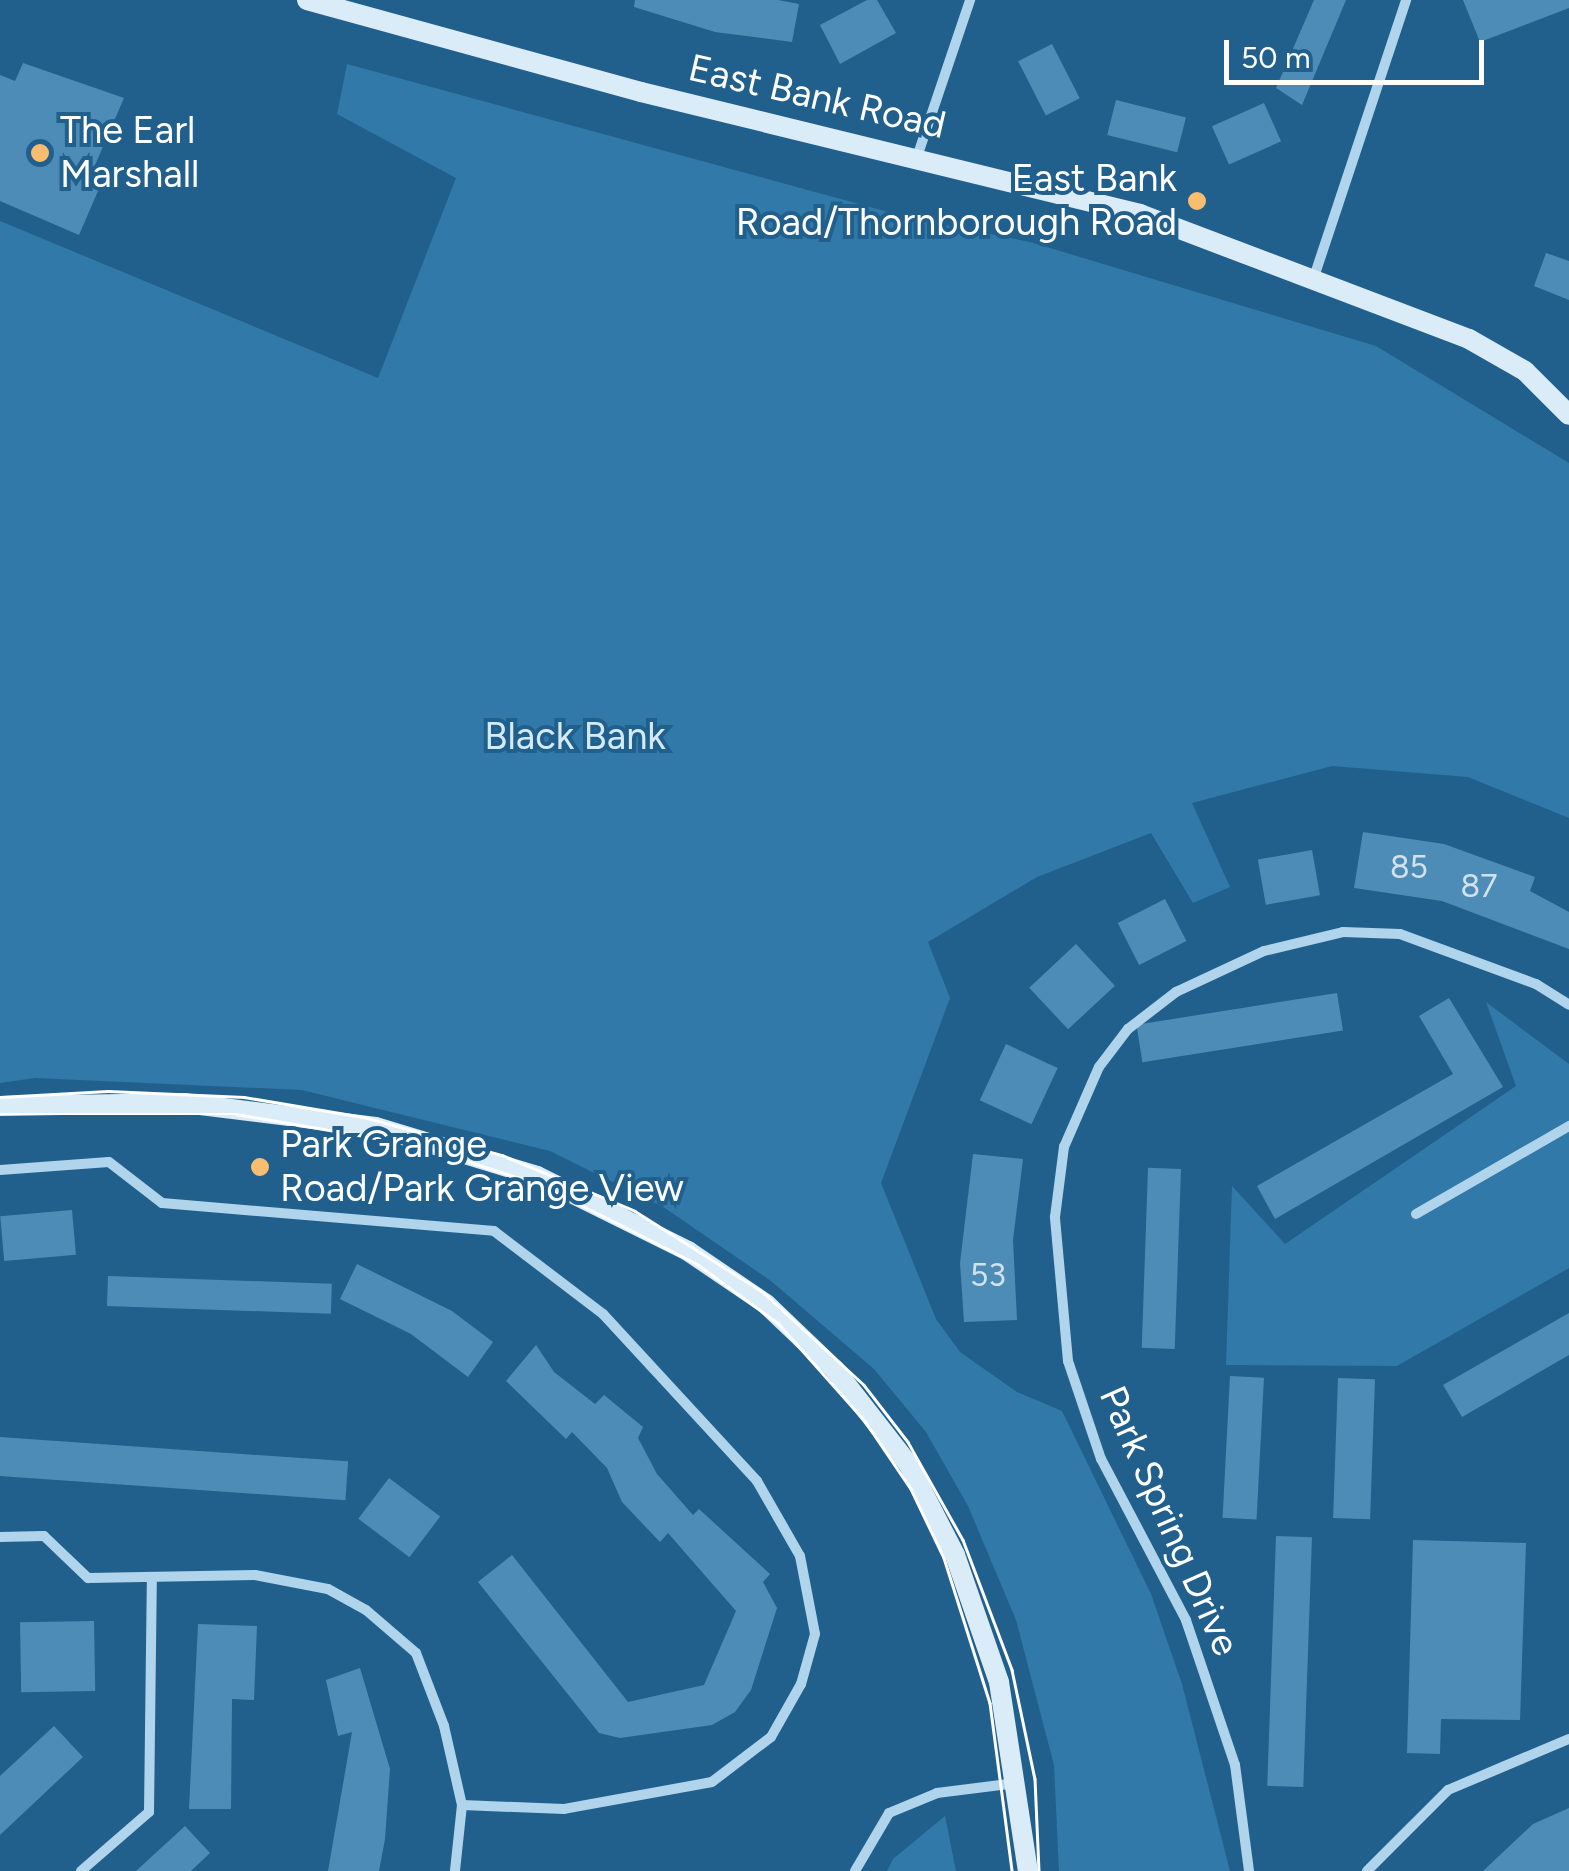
<!DOCTYPE html>
<html>
<head>
<meta charset="utf-8">
<style>
  body { margin:0 }
  #map { position:relative; width:1569px; height:1871px; overflow:hidden; background:#21608d; font-family:Figtree,sans-serif }
  div>[style] { position:absolute }
  .green>* { inset:0; background:#3179a8 }
  .building>* { inset:0; background:#4d8cb6; transform-origin:0 0 }
  .street>* { height:10px; margin:-5px; padding:0 5px; transform-origin:5px; border-radius:5px; background:#afd4ec }
  .secondary>* { height:20px; margin:-10px; padding:0 10px; transform-origin:10px; border-radius:10px; background:#dbecf9 }
  .tram>* { height:2.5px; margin:-1.25px; padding:0 1.25px; transform-origin:1.25px; border-radius:1.25px; background:#fff }
  .dots>* { width:28px; height:28px; translate:-50% -50%; box-sizing:border-box; border:5px solid #21608d; border-radius:50% }
  span { translate:-50% -50%; white-space:nowrap; text-align:center; line-height:1.15; -webkit-text-stroke:8px #21608d; paint-order:stroke }
  .number-label { font-size:32px; color:#d2e2ed }
  .number-label span { -webkit-text-stroke-width:0 }
  .street-label { font-size:38px; color:#fff }
  .poi-label { font-size:38px; color:#fff }
  .left { translate:0 -50%; text-align:left }
  .right { translate:-100% -50%; text-align:right }
  .park-label { font-size:38px; color:#d4eaf9 }
  .scale { position:absolute; left:1224px; top:40px; width:260px; height:45px; box-sizing:border-box; border:5px solid #fff; border-top:0; padding-left:12px; font-size:30px; line-height:35px; white-space:nowrap; color:#fff; -webkit-text-stroke:8px #21608d; paint-order:stroke }
</style>
</head>
<body>
<div id="map">
  <div class="green">
    <div style="clip-path:polygon(347px 64px,910px 218px,1030px 242px,1376px 346px,1569px 463px,1569px 818px,1468px 777px,1332px 766px,1192px 803px,1230px 887px,1193px 903px,1151px 833px,1037px 877px,928px 942px,950px 998px,881px 1183px,936px 1319px,960px 1352px,1017px 1392px,1062px 1411px,1151px 1594px,1182px 1684px,1230px 1871px,1059px 1871px,1054px 1765px,1016px 1620px,968px 1506px,926px 1432px,874px 1369px,771px 1281px,665px 1208px,550px 1151px,302px 1090px,35px 1078px,0 1083px,0 221px,378px 378px,456px 178px,337px 114px)"></div>
    <div style="clip-path:polygon(1486px 1002px,1569px 1064px,1569px 1268px,1397px 1366px,1226px 1365px,1232px 1186px,1285px 1244px,1516px 1086px)"></div>
    <div style="clip-path:polygon(945px 1816px,956px 1871px,887px 1871px,893px 1859px)"></div>
  </div>
  <div class="building">
    <div style="clip-path:polygon(635px 0,778px 0,799px 4px,792px 42px,715px 32px,634px 7px)"></div>
    <div style="clip-path:polygon(867px 0,877px 0,896px 33px,840px 64px,820px 25px)"></div>
    <div style="clip-path:polygon(1314px 0,1346px 0,1302px 105px,1276px 88px)"></div>
    <div style="clip-path:polygon(1463px 0,1569px 0,1569px 8px,1480px 42px)"></div>
    <div style="left:1052px;top:44px;width:61px;height:38px;rotate:63deg"></div>
    <div style="clip-path:polygon(23px 63px,124px 98px,89px 179px,101px 184px,79px 235px,0 201px,0 75px,15px 81px)"></div>
    <div style="left:1116px;top:100px;width:72px;height:36px;rotate:14deg"></div>
    <div style="left:1264px;top:103px;width:42px;height:57px;rotate:66deg"></div>
    <div style="clip-path:polygon(1546px 253px,1569px 261px,1569px 300px,1534px 286px)"></div>
    <div style="clip-path:polygon(1363px 832px,1444px 844px,1535px 877px,1530px 891px,1569px 912px,1569px 949px,1442px 901px,1354px 888px)"></div>
    <div style="left:1312px;top:850px;width:46px;height:55px;rotate:80deg"></div>
    <div style="left:1165px;top:899px;width:47px;height:53px;rotate:63deg"></div>
    <div style="left:1076px;top:944px;width:57px;height:64px;rotate:47deg"></div>
    <div style="left:1337px;top:993px;width:38px;height:203px;rotate:81deg"></div>
    <div style="clip-path:polygon(1449px 998px,1503px 1087px,1275px 1219px,1257px 1186px,1453px 1074px,1419px 1016px)"></div>
    <div style="left:1006px;top:1044px;width:57px;height:62px;rotate:25deg"></div>
    <div style="clip-path:polygon(973px 1154px,1023px 1159px,1013px 1240px,1017px 1320px,964px 1322px,960px 1263px)"></div>
    <div style="left:1181px;top:1169px;width:180px;height:33px;rotate:92deg"></div>
    <div style="left:72px;top:1210px;width:45px;height:72px;rotate:85deg"></div>
    <div style="clip-path:polygon(357px 1264px,452px 1311px,493px 1342px,468px 1377px,411px 1334px,340px 1299px)"></div>
    <div style="left:108px;top:1276px;width:224px;height:30px;rotate:2deg"></div>
    <div style="clip-path:polygon(1569px 1313px,1569px 1355px,1462px 1417px,1443px 1385px)"></div>
    <div style="clip-path:polygon(536px 1345px,554px 1372px,595px 1404px,604px 1395px,643px 1427px,638px 1438px,657px 1474px,693px 1515px,699px 1509px,770px 1574px,763px 1582px,777px 1608px,751px 1690px,735px 1712px,712px 1725px,620px 1738px,599px 1733px,478px 1582px,512px 1555px,628px 1702px,704px 1685px,736px 1611px,668px 1533px,660px 1542px,622px 1502px,607px 1468px,572px 1432px,566px 1439px,506px 1381px)"></div>
    <div style="left:1230px;top:1376px;width:34px;height:142px;rotate:3deg"></div>
    <div style="left:1338px;top:1378px;width:37px;height:140px;rotate:2deg"></div>
    <div style="left:0;top:1437px;width:349px;height:39px;rotate:4deg"></div>
    <div style="left:389px;top:1478px;width:64px;height:51px;rotate:37deg"></div>
    <div style="left:1276px;top:1536px;width:36px;height:250px;rotate:2deg"></div>
    <div style="clip-path:polygon(1413px 1540px,1526px 1543px,1520px 1720px,1441px 1719px,1440px 1754px,1407px 1753px)"></div>
    <div style="left:94px;top:1621px;width:70px;height:74px;rotate:89deg"></div>
    <div style="clip-path:polygon(198px 1624px,257px 1626px,254px 1700px,232px 1699px,231px 1809px,189px 1809px)"></div>
    <div style="clip-path:polygon(360px 1668px,390px 1769px,385px 1839px,379px 1871px,328px 1871px,352px 1732px,338px 1736px,326px 1680px)"></div>
    <div style="clip-path:polygon(54px 1726px,83px 1757px,0 1835px,0 1776px)"></div>
    <div style="clip-path:polygon(1569px 1808px,1569px 1871px,1483px 1871px,1533px 1824px)"></div>
    <div style="clip-path:polygon(185px 1826px,210px 1853px,191px 1871px,136px 1871px)"></div>
  </div>
  <div class="street">
    <div style="left:917px;top:157px;width:166px;rotate:-71.3deg"></div>
    <div style="left:1314px;top:277px;width:292px;rotate:-71.6deg"></div>
    <div style="left:0;top:1170px;width:109px;rotate:-4.2deg"></div>
    <div style="left:109px;top:1162px;width:67px;rotate:37.7deg"></div>
    <div style="left:162px;top:1203px;width:333px;rotate:4.8deg"></div>
    <div style="left:494px;top:1231px;width:137px;rotate:37.3deg"></div>
    <div style="left:603px;top:1314px;width:227px;rotate:47.3deg"></div>
    <div style="left:757px;top:1481px;width:86px;rotate:60.2deg"></div>
    <div style="left:800px;top:1556px;width:79px;rotate:79.1deg"></div>
    <div style="left:815px;top:1634px;width:52px;rotate:105.6deg"></div>
    <div style="left:801px;top:1684px;width:61px;rotate:119.5deg"></div>
    <div style="left:771px;top:1737px;width:74px;rotate:142.7deg"></div>
    <div style="left:712px;top:1782px;width:150px;rotate:169.7deg"></div>
    <div style="left:564px;top:1809px;width:102px;rotate:-177.8deg"></div>
    <div style="left:1416px;top:1214px;width:177px;rotate:-29.9deg"></div>
    <div style="left:0;top:1537px;width:44px;rotate:-1.3deg"></div>
    <div style="left:44px;top:1536px;width:61px;rotate:43.7deg"></div>
    <div style="left:88px;top:1578px;width:167px;rotate:-1deg"></div>
    <div style="left:255px;top:1575px;width:74px;rotate:10.9deg"></div>
    <div style="left:328px;top:1589px;width:43px;rotate:28.9deg"></div>
    <div style="left:366px;top:1610px;width:66px;rotate:40.7deg"></div>
    <div style="left:416px;top:1653px;width:78px;rotate:69deg"></div>
    <div style="left:444px;top:1726px;width:81px;rotate:77.2deg"></div>
    <div style="left:462px;top:1805px;width:66px;rotate:96.1deg"></div>
    <div style="left:81px;top:1871px;width:90px;rotate:-40.9deg"></div>
    <div style="left:149px;top:1812px;width:235px;rotate:-89.3deg"></div>
    <div style="left:855px;top:1871px;width:67px;rotate:-59.6deg"></div>
    <div style="left:889px;top:1813px;width:52px;rotate:-22.6deg"></div>
    <div style="left:937px;top:1793px;width:80px;rotate:-7.2deg"></div>
    <div style="left:1249px;top:1871px;width:107px;rotate:-97.5deg"></div>
    <div style="left:1235px;top:1765px;width:153px;rotate:-108.7deg"></div>
    <div style="left:1186px;top:1620px;width:182px;rotate:-117.8deg"></div>
    <div style="left:1101px;top:1459px;width:103px;rotate:-108.6deg"></div>
    <div style="left:1068px;top:1361px;width:145px;rotate:-95.2deg"></div>
    <div style="left:1055px;top:1217px;width:71px;rotate:-82.7deg"></div>
    <div style="left:1064px;top:1147px;width:87px;rotate:-66.4deg"></div>
    <div style="left:1099px;top:1067px;width:48px;rotate:-52.7deg"></div>
    <div style="left:1128px;top:1029px;width:61px;rotate:-37.6deg"></div>
    <div style="left:1176px;top:992px;width:97px;rotate:-25deg"></div>
    <div style="left:1264px;top:951px;width:81px;rotate:-13.5deg"></div>
    <div style="left:1343px;top:932px;width:57px;rotate:2deg"></div>
    <div style="left:1400px;top:934px;width:145px;rotate:20.2deg"></div>
    <div style="left:1536px;top:984px;width:39px;rotate:32deg"></div>
    <div style="left:1367px;top:1871px;width:115px;rotate:-45deg"></div>
    <div style="left:1448px;top:1790px;width:131px;rotate:-22.9deg"></div>
  </div>
  <div class="secondary">
    <div style="left:307px;top:0;width:346px;rotate:15.4deg"></div>
    <div style="left:641px;top:92px;width:514px;rotate:13.74deg"></div>
    <div style="left:1140px;top:214px;width:352px;rotate:20.8deg"></div>
    <div style="left:1469px;top:339px;width:64px;rotate:29.7deg"></div>
    <div style="left:1525px;top:371px;width:62px;rotate:45deg"></div>
    <div style="left:0;top:1106px;width:184px;rotate:-0.9deg"></div>
    <div style="left:184px;top:1103px;width:193px;rotate:7.1deg"></div>
    <div style="left:376px;top:1127px;width:168px;rotate:16.9deg"></div>
    <div style="left:537px;top:1176px;width:169px;rotate:26.4deg"></div>
    <div style="left:688px;top:1251px;width:94px;rotate:34.2deg"></div>
    <div style="left:766px;top:1304px;width:95px;rotate:43.7deg"></div>
    <div style="left:835px;top:1370px;width:120px;rotate:52.1deg"></div>
    <div style="left:909px;top:1465px;width:101px;rotate:62.9deg"></div>
    <div style="left:955px;top:1555px;width:134px;rotate:70.9deg"></div>
    <div style="left:999px;top:1682px;width:191px;rotate:81.3deg"></div>
  </div>
  <div class="tram">
    <div style="left:0;top:1097px;width:108px;rotate:-3.2deg"></div>
    <div style="left:108px;top:1091px;width:136px;rotate:2.5deg"></div>
    <div style="left:244px;top:1097px;width:122px;rotate:9.5deg"></div>
    <div style="left:364px;top:1117px;width:143px;rotate:15.4deg"></div>
    <div style="left:502px;top:1155px;width:144px;rotate:22.8deg"></div>
    <div style="left:635px;top:1211px;width:151px;rotate:32.3deg"></div>
    <div style="left:763px;top:1292px;width:137px;rotate:42.6deg"></div>
    <div style="left:864px;top:1385px;width:72px;rotate:52.3deg"></div>
    <div style="left:908px;top:1442px;width:112px;rotate:60.7deg"></div>
    <div style="left:963px;top:1540px;width:139px;rotate:69.3deg"></div>
    <div style="left:1012px;top:1670px;width:111px;rotate:78.1deg"></div>
    <div style="left:1035px;top:1779px;width:92px;rotate:87.5deg"></div>
    <div style="left:0;top:1114px;width:236px"></div>
    <div style="left:236px;top:1114px;width:188px;rotate:9.8deg"></div>
    <div style="left:421px;top:1146px;width:126px;rotate:18deg"></div>
    <div style="left:541px;top:1185px;width:80px;rotate:26.6deg"></div>
    <div style="left:613px;top:1221px;width:94px;rotate:27.1deg"></div>
    <div style="left:697px;top:1264px;width:100px;rotate:36.1deg"></div>
    <div style="left:778px;top:1323px;width:131px;rotate:48.4deg"></div>
    <div style="left:865px;top:1421px;width:82px;rotate:55.9deg"></div>
    <div style="left:911px;top:1489px;width:76px;rotate:64.4deg"></div>
    <div style="left:944px;top:1558px;width:152px;rotate:72.4deg"></div>
    <div style="left:990px;top:1703px;width:169px;rotate:82.5deg"></div>
  </div>
  <div class="dots">
    <div style="left:40px;top:153px;background:#f9bd70"></div>
    <div style="left:1197px;top:201px;background:#f9bd70"></div>
    <div style="left:260px;top:1167px;background:#f9bd70"></div>
  </div>
  <div class="number-label">
    <span style="left:1409px;top:867px">85</span>
    <span style="left:1479px;top:886px">87</span>
    <span style="left:988px;top:1275px">53</span>
  </div>
  <div class="street-label">
    <span style="left:817px;top:97px;rotate:13deg">East Bank Road</span>
    <span style="left:1169px;top:1521px;rotate:66deg">Park Spring Drive</span>
  </div>
  <div class="poi-label">
    <span class="left" style="left:60px;top:153px">The Earl<br>Marshall</span>
    <span class="right" style="left:1177px;top:201px">East Bank<br>Road/Thornborough Road</span>
    <span class="left" style="left:280px;top:1167px">Park Grange<br>Road/Park Grange View</span>
  </div>
  <div class="park-label">
    <span style="left:575px;top:737px">Black Bank</span>
  </div>
  <div class="scale">50 m</div>
</div>
</body>
</html>
